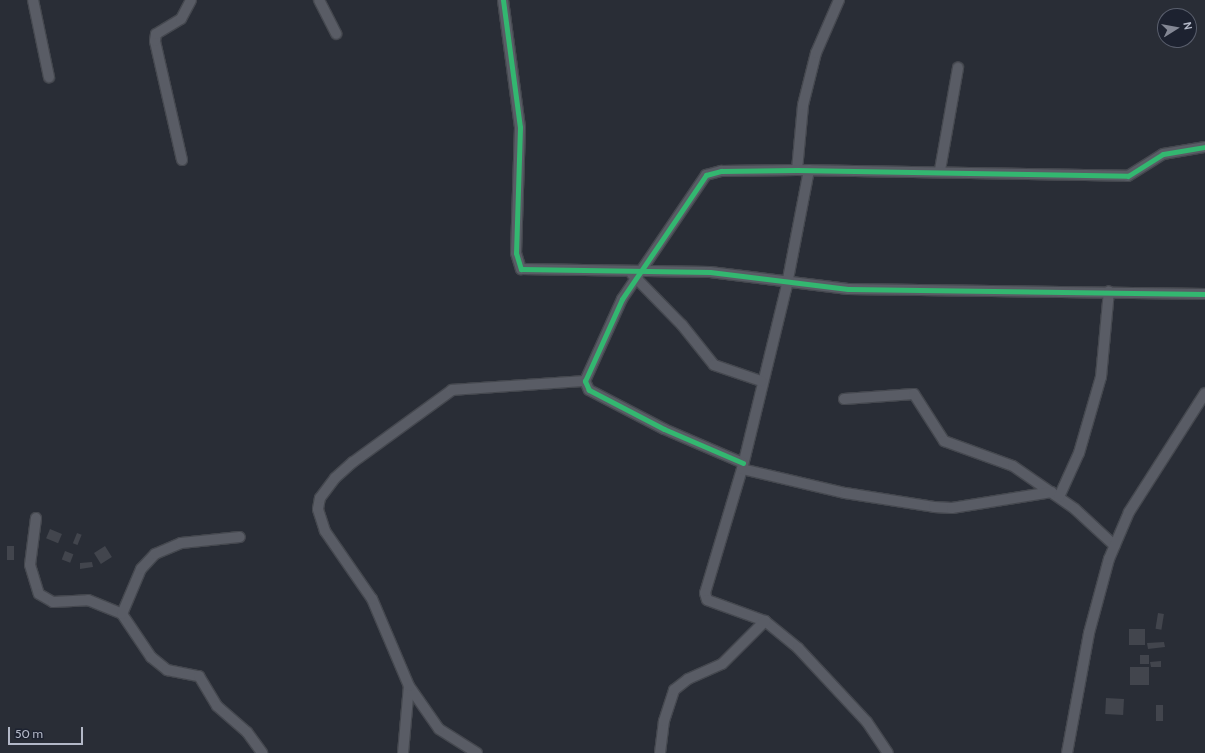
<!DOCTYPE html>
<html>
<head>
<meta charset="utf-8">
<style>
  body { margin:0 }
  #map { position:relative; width:1205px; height:753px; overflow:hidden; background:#292d36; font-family:Cabin,sans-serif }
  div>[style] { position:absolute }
  .building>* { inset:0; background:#42454d; transform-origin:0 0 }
  .roads { filter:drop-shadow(1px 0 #45484f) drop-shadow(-1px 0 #45484f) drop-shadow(0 1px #45484f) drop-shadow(0 -1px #45484f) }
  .minor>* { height:10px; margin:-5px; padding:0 5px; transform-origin:5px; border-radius:5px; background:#595c65 }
  .cycleway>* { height:5px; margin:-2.5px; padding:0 2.5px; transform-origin:2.5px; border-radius:2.5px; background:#33b770 }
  span { translate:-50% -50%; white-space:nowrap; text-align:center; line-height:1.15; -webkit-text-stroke:4px #1d2230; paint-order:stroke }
  .north { position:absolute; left:1157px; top:8px; width:40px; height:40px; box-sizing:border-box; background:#1d2230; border:1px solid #595e6c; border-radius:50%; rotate:79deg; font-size:11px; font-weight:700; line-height:16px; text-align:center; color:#b3b8c7 }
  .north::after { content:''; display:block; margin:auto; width:14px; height:18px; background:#838794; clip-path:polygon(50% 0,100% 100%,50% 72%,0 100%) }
  .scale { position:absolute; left:8px; top:727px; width:75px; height:18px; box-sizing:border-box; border:2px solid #b3b8c7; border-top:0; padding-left:5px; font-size:12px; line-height:14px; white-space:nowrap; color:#b3b8c7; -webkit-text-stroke:3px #1d2230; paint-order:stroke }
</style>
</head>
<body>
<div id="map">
  <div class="building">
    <div style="left:50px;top:529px;width:13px;height:10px;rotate:23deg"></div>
    <div style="left:77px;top:533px;width:5px;height:11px;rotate:22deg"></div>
    <div style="left:7px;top:546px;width:7px;height:14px"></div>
    <div style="left:105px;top:546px;width:13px;height:13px;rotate:58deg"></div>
    <div style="left:65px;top:551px;width:9px;height:9px;rotate:21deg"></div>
    <div style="clip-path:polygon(92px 562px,93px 567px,80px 569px,80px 563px)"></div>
    <div style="left:1158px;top:613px;width:6px;height:16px;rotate:9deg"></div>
    <div style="left:1129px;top:629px;width:16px;height:16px"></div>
    <div style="clip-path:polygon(1164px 642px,1165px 647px,1148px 649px,1147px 643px)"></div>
    <div style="left:1140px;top:655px;width:9px;height:9px"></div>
    <div style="clip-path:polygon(1161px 661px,1161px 667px,1151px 667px,1150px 662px)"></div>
    <div style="left:1130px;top:667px;width:19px;height:18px"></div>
    <div style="left:1106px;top:698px;width:18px;height:16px;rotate:3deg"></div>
    <div style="left:1156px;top:705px;width:7px;height:16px"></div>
  </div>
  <div class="roads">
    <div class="minor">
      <div style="left:33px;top:0;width:79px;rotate:78.3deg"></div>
      <div style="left:319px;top:0;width:38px;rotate:63deg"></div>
      <div style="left:503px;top:0;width:128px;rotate:82.4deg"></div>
      <div style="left:520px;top:127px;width:126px;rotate:91.8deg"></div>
      <div style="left:516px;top:253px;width:17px;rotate:73deg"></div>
      <div style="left:521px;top:269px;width:189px;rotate:0.9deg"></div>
      <div style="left:710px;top:272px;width:139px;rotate:7deg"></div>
      <div style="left:848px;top:289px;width:357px;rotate:0.8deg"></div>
      <div style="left:182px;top:160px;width:122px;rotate:-102.8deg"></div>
      <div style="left:155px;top:41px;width:7px;rotate:-82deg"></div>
      <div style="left:156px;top:34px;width:29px;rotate:-31deg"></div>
      <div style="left:181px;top:19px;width:21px;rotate:-62deg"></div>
      <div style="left:797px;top:170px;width:65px;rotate:-84.7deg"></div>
      <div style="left:803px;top:105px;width:54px;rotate:-76deg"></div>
      <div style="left:816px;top:53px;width:58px;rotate:-66.5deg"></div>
      <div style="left:809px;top:170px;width:121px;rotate:100.9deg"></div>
      <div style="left:786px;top:289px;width:185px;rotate:103.7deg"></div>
      <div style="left:742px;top:469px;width:129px;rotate:106.6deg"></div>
      <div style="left:705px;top:593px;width:7px;rotate:74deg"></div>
      <div style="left:707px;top:600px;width:62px;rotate:19.9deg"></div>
      <div style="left:765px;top:621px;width:43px;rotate:39.3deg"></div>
      <div style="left:798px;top:648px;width:101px;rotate:47deg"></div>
      <div style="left:867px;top:722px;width:37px;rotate:56deg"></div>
      <div style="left:940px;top:170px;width:104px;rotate:-80deg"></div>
      <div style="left:632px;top:274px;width:71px;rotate:45.6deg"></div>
      <div style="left:682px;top:325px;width:51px;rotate:51.3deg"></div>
      <div style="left:714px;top:365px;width:50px;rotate:18.8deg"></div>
      <div style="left:844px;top:399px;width:70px;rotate:-4.1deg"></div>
      <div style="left:914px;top:394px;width:56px;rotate:57.4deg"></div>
      <div style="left:944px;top:441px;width:73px;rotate:19.9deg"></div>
      <div style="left:1013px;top:466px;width:75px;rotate:34.7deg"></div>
      <div style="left:1075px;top:509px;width:54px;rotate:42.8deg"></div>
      <div style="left:743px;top:463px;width:86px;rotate:-156.7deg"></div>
      <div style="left:664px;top:429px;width:85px;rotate:-152.5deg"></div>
      <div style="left:589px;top:390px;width:10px;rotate:-114deg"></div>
      <div style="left:585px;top:381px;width:90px;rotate:-65.7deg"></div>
      <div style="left:622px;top:299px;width:150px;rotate:-55.9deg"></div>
      <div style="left:706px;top:175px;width:16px;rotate:-15deg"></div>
      <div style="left:721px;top:171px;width:76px;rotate:-0.8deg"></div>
      <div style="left:797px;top:170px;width:331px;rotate:1deg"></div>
      <div style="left:1128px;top:176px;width:41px;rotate:-32.2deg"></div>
      <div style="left:1163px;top:154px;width:43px;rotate:-9.5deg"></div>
      <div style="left:742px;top:469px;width:106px;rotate:13.1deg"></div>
      <div style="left:845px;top:493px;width:90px;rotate:8.9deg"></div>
      <div style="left:934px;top:507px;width:18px;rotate:3deg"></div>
      <div style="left:952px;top:508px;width:101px;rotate:-9.1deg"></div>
      <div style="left:1059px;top:497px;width:48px;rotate:-65.6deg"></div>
      <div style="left:1079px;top:453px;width:79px;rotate:-73.9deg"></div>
      <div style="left:1101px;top:377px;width:86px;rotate:-84.7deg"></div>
      <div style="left:36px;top:518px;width:47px;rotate:97.3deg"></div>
      <div style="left:30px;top:565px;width:30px;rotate:73deg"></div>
      <div style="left:39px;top:594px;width:16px;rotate:30deg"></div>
      <div style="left:53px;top:602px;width:35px;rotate:-3deg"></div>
      <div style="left:88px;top:600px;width:37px;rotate:22deg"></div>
      <div style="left:122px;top:614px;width:52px;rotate:56deg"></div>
      <div style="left:151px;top:657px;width:21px;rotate:39deg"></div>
      <div style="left:167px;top:670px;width:33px;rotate:11deg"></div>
      <div style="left:199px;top:676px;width:35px;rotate:59deg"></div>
      <div style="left:217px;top:706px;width:40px;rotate:41deg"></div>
      <div style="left:247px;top:732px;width:26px;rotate:54deg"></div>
      <div style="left:122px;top:614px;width:49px;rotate:-67.1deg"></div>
      <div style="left:141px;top:569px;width:21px;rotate:-47deg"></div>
      <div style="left:155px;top:554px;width:28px;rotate:-23deg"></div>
      <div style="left:181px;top:543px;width:59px;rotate:-5.8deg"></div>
      <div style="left:403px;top:753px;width:67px;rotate:-84.9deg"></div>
      <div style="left:477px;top:753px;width:45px;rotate:-147.7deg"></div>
      <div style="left:439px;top:729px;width:52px;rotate:-124.9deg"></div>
      <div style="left:409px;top:686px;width:95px;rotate:-113deg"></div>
      <div style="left:372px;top:599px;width:83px;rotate:-124.7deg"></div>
      <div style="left:325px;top:531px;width:23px;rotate:-108deg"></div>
      <div style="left:318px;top:509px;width:11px;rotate:-80deg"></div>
      <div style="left:320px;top:498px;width:25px;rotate:-53deg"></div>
      <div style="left:335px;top:478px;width:24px;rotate:-42deg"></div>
      <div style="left:353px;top:462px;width:122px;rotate:-36deg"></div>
      <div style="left:452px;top:390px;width:133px;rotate:-3.9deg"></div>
      <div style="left:660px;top:753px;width:32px;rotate:-83deg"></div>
      <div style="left:664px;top:721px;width:33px;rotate:-72deg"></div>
      <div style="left:674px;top:690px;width:18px;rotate:-38deg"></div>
      <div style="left:688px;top:679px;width:37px;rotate:-24deg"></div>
      <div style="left:722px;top:664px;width:61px;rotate:-45deg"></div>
      <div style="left:1067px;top:753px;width:122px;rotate:-79.6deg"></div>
      <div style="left:1089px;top:633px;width:77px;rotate:-74.9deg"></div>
      <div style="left:1109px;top:559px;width:51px;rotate:-66.9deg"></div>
      <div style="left:1129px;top:512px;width:141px;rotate:-57.4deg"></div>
    </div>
  </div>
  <div class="cycleway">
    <div style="left:503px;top:0;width:128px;rotate:82.4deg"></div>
    <div style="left:520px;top:127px;width:126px;rotate:91.8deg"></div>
    <div style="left:516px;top:253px;width:17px;rotate:73deg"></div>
    <div style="left:521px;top:269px;width:189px;rotate:0.9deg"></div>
    <div style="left:710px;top:272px;width:139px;rotate:7deg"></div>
    <div style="left:848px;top:289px;width:357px;rotate:0.8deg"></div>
    <div style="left:743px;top:463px;width:86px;rotate:-156.7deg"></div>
    <div style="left:664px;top:429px;width:85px;rotate:-152.5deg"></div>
    <div style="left:589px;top:390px;width:10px;rotate:-114deg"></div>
    <div style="left:585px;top:381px;width:90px;rotate:-65.7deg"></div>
    <div style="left:622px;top:299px;width:150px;rotate:-55.9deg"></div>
    <div style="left:706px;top:175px;width:16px;rotate:-15deg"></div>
    <div style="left:721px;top:171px;width:76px;rotate:-0.8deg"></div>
    <div style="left:797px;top:170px;width:331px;rotate:1deg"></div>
    <div style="left:1128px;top:176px;width:41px;rotate:-32.2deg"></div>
    <div style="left:1163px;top:154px;width:43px;rotate:-9.5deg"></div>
  </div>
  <div class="north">N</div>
  <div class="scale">50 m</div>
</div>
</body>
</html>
